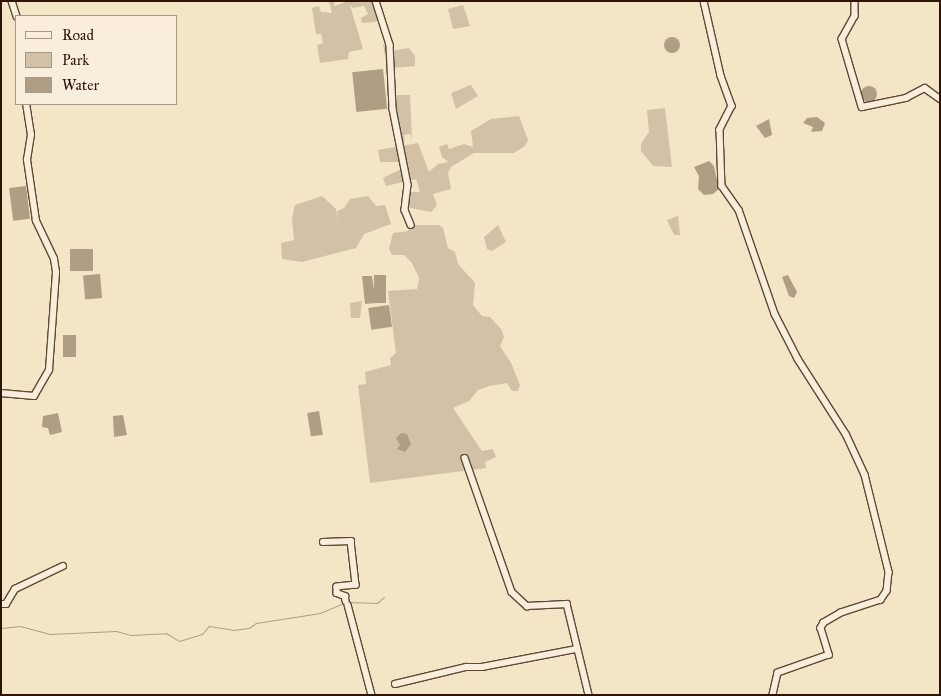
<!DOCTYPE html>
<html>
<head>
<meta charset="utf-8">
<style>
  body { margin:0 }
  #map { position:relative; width:941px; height:696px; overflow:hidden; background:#f4e5c7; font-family:"IM FELL Great Primer",serif }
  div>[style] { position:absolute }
  .green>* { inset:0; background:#d2c1a6 }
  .water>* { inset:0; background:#b09e84; transform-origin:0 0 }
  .round { border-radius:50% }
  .stream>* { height:1px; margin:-0.5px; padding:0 0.5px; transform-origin:0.5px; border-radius:0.5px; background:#b09e84 }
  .roads { filter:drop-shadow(1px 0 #5f4834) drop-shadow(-1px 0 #5f4834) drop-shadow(0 1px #5f4834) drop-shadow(0 -1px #5f4834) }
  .minor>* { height:5.5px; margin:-2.75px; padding:0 2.75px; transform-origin:2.75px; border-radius:2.75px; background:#f8eedb }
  span { translate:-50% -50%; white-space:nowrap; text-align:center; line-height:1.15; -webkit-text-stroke:4px #f8eedb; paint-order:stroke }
  .frame { position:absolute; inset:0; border:2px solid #2d1403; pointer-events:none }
  .legend { position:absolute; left:15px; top:15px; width:162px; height:90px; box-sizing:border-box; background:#f8eedb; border:1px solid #a79785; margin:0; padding:6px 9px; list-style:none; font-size:15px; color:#2d1403 }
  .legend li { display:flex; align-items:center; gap:10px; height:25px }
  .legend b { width:25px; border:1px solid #a79785 }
</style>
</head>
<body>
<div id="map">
  <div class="green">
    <div style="clip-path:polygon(318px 1px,335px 1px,334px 6px,348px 1px,376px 1px,379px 20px,374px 22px,362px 23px,361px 18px,368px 14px,364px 6px,353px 8px,350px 5px,363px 49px,349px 52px,348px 59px,320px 63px,317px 45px,323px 43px,321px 34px,316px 34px,312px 8px,319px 6px,321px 12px,332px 13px,329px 2px)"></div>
    <div style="clip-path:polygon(463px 5px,470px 26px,453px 29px,448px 9px)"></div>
    <div style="clip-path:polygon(383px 44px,390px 45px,390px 51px,409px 48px,415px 56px,415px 66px,392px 68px,392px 95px,410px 95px,412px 140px,410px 134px,404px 135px,405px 142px,398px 140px)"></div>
    <div style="clip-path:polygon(471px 85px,478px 96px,456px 109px,451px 93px)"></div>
    <div style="clip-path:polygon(665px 108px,672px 167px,653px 166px,641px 151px,641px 144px,649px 132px,647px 110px)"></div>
    <div style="clip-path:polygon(519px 116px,528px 140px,525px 146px,514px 153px,474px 153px,451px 167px,448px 173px,451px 189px,433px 194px,437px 205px,431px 212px,406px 207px,407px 192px,420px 192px,416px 179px,386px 186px,383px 178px,401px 169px,401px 162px,380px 162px,378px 150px,418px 143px,429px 172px,438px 164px,449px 162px,442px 157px,439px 147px,447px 144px,449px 149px,464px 144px,473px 147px,471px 131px,491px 119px)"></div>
    <div style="clip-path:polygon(322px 196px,336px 209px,339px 228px,337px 211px,344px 208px,350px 199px,368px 196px,376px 206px,385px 205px,391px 224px,364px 234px,356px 248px,302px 262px,282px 259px,281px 243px,294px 240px,292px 219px,295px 205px)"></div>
    <div style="clip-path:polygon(678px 216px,680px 235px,674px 235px,667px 220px)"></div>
    <div style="clip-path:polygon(411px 225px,439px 225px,443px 228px,448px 248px,455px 252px,458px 264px,475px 283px,473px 305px,482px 316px,490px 317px,502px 330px,504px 337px,500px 346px,511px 363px,520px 385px,518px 391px,512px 391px,507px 383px,489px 386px,478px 390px,469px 401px,453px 408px,482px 451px,493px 449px,496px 457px,485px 462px,486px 468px,370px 483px,358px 385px,366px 384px,365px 372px,391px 365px,390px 358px,396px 353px,388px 291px,417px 289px,419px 278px,412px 263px,404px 255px,392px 255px,389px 249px,393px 233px,408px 231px)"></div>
    <div style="clip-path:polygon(498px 225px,506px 242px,492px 251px,487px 249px,484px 237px)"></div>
    <div style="clip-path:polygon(362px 301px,360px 318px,351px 318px,350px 303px)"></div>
  </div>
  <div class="water">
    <div class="round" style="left:664px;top:37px;width:16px;height:16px"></div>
    <div style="left:383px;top:69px;width:40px;height:31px;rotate:84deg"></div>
    <div class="round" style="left:861px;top:86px;width:16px;height:16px"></div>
    <div style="clip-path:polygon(817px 117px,825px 123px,822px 131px,811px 132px,813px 127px,803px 123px,807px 118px)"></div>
    <div style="clip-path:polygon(769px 119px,772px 135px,765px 138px,756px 126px)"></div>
    <div style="clip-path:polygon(709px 161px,714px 166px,719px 189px,713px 194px,704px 195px,698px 189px,699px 176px,694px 167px)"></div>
    <div style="left:26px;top:186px;width:33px;height:17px;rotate:83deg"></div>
    <div style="left:93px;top:249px;width:22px;height:23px;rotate:90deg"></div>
    <div style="left:100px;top:274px;width:24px;height:17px;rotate:85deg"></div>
    <div style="left:374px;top:275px;width:12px;height:28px"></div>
    <div style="clip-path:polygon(788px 275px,797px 292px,794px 298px,789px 296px,782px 277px)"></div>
    <div style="clip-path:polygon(362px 276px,372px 276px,376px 303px,365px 304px)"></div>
    <div style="left:389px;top:305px;width:22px;height:21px;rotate:82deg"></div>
    <div style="left:63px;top:335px;width:13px;height:22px"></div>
    <div style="left:319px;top:411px;width:24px;height:12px;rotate:81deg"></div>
    <div style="clip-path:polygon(58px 413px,62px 432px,50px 435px,48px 428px,42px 427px,43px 416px)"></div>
    <div style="clip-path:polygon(123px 415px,127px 435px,114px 437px,113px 416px)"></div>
    <div style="clip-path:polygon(401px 433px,407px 434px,411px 444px,405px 452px,397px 449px,400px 445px,396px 438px)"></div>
  </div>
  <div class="stream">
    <div style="left:348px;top:602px;width:29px;rotate:2deg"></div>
    <div style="left:377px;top:603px;width:9px;rotate:-41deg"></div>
    <div style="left:1px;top:628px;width:19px;rotate:-6deg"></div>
    <div style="left:20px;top:626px;width:31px;rotate:15deg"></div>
    <div style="left:50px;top:634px;width:66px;rotate:-2.6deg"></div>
    <div style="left:116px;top:631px;width:16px;rotate:15deg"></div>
    <div style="left:131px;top:635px;width:35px;rotate:-3deg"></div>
    <div style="left:166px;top:633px;width:15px;rotate:32deg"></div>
    <div style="left:179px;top:641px;width:24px;rotate:-17deg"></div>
    <div style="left:202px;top:634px;width:11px;rotate:-49deg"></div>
    <div style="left:209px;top:626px;width:24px;rotate:9deg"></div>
    <div style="left:233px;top:630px;width:16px;rotate:-7deg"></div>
    <div style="left:249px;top:628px;width:9px;rotate:-36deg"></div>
    <div style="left:256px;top:623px;width:65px;rotate:-8.9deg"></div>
    <div style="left:320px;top:613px;width:26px;rotate:-23deg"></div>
  </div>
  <div class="roads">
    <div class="minor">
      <div style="left:12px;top:1px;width:16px;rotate:72deg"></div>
      <div style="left:376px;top:1px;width:46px;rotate:72.3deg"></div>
      <div style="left:390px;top:45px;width:64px;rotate:87.3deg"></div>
      <div style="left:393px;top:109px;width:77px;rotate:78.8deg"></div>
      <div style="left:408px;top:185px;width:25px;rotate:97deg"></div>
      <div style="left:405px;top:210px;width:16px;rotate:68deg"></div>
      <div style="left:704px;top:1px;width:77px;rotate:77.2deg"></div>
      <div style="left:721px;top:76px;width:32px;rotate:70deg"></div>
      <div style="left:732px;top:106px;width:27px;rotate:117deg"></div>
      <div style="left:720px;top:130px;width:56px;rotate:88deg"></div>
      <div style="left:722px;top:186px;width:29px;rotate:55deg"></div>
      <div style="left:739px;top:210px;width:110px;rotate:70.9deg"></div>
      <div style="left:775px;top:314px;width:51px;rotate:62.9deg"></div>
      <div style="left:798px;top:359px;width:89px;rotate:57.4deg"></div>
      <div style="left:846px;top:434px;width:45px;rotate:65.1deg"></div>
      <div style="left:865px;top:475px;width:100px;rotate:76.1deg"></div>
      <div style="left:889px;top:572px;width:19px;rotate:96deg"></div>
      <div style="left:887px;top:591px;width:11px;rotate:124deg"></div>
      <div style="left:881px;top:600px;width:42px;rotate:162deg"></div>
      <div style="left:841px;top:613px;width:20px;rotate:150deg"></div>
      <div style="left:824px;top:623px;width:6px;rotate:121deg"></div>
      <div style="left:821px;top:628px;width:28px;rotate:73deg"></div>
      <div style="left:829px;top:655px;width:54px;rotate:160.6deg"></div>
      <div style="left:778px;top:673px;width:23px;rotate:103deg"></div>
      <div style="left:855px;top:1px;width:15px;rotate:90deg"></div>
      <div style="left:855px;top:16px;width:26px;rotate:119deg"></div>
      <div style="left:842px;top:39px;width:71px;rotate:73.6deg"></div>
      <div style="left:862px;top:107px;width:45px;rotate:-11.6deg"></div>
      <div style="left:906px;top:98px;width:21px;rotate:-28deg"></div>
      <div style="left:925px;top:88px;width:19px;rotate:36deg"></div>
      <div style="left:1px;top:393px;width:33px;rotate:5deg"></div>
      <div style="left:34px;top:396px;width:30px;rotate:-60deg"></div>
      <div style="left:49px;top:370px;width:98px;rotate:-85.9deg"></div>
      <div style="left:56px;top:272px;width:13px;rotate:-99deg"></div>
      <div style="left:54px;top:259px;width:42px;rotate:-115.3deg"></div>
      <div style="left:36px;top:221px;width:62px;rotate:-98.4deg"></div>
      <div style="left:27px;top:160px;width:25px;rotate:-81deg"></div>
      <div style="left:31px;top:135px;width:31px;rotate:-99deg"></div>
      <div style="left:465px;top:458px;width:142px;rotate:70.7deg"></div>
      <div style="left:512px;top:592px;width:21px;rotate:43deg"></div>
      <div style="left:527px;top:606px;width:40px;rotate:-2.9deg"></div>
      <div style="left:567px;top:604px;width:94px;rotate:76.4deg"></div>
      <div style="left:323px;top:542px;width:28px;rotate:-2deg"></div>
      <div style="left:351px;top:541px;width:44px;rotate:83.5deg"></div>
      <div style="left:356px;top:585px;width:19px;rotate:174deg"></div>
      <div style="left:337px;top:587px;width:6px;rotate:90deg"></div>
      <div style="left:337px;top:593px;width:9px;rotate:21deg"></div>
      <div style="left:345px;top:596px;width:5px;rotate:79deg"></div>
      <div style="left:1px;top:604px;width:5px"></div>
      <div style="left:6px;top:604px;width:17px;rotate:-59deg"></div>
      <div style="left:15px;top:589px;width:53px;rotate:-25.6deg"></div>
      <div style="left:348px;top:605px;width:93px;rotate:75.1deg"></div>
      <div style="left:395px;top:684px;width:73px;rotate:-13.5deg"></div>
      <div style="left:466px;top:667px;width:16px"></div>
      <div style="left:482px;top:667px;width:96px;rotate:-10.8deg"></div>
    </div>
  </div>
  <div class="frame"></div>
  <ul class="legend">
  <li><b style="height:6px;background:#f8eedb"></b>Road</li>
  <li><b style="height:14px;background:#d2c1a6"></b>Park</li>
  <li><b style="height:14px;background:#b09e84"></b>Water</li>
  </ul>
</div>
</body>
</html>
